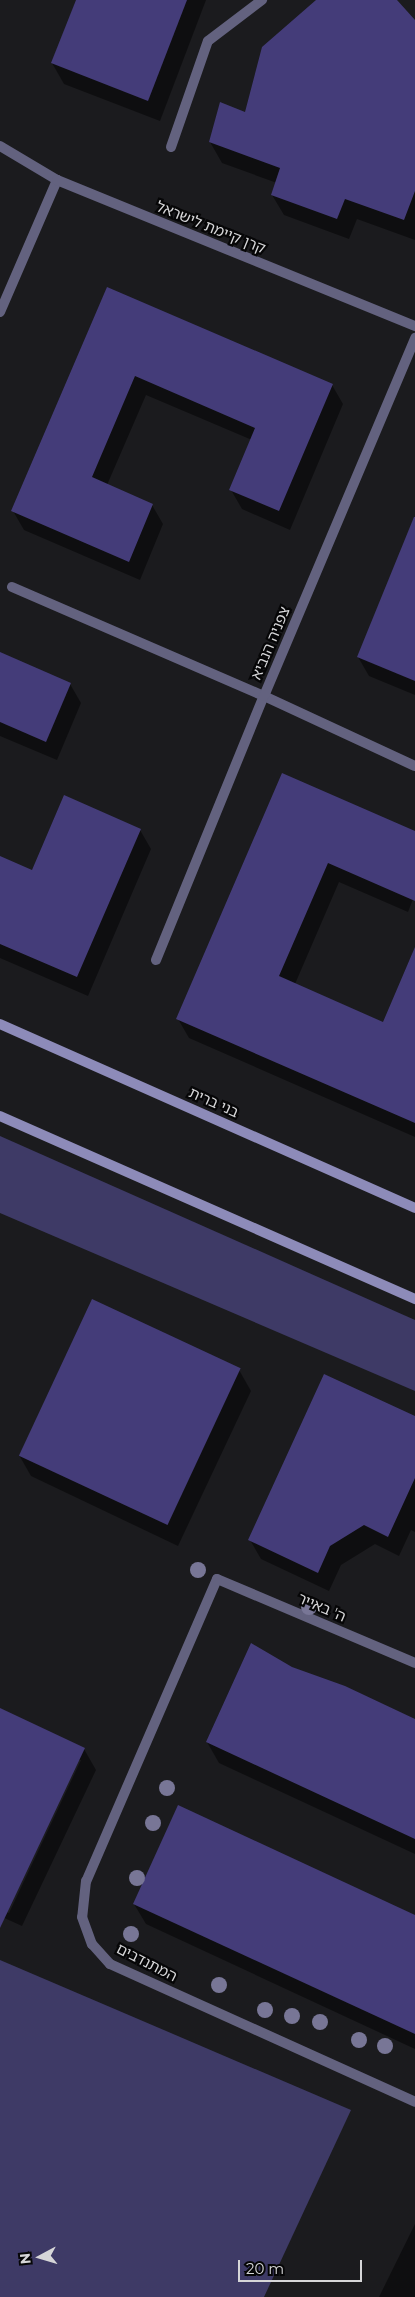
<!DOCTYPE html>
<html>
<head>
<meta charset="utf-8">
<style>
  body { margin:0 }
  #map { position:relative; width:415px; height:2297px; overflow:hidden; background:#1b1b1e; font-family:Montserrat,"Noto Sans Hebrew",sans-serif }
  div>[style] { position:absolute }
  .green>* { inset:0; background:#3e3a66 }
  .shadow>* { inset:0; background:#0007 }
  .building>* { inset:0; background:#443c79; transform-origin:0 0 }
  .service>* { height:10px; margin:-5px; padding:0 5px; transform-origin:5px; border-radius:5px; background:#63627f }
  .minor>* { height:10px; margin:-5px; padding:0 5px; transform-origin:5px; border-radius:5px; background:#63627f }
  .tertiary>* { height:10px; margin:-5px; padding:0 5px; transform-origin:5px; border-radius:5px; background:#63627f }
  .secondary>* { height:10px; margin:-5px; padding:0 5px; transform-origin:5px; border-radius:5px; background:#8d8bb9 }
  .trees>* { width:16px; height:16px; margin:-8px; border-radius:50%; background:#787696 }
  span { translate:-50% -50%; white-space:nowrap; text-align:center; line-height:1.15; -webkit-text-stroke:4.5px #060607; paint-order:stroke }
  .street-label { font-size:15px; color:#d6d6d8 }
  .north { position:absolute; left:15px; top:2232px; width:50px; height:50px; -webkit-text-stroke:4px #060607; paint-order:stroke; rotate:264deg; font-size:14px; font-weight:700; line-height:20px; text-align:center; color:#d6d6d8 }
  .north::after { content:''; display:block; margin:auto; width:18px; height:22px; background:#d6d6d8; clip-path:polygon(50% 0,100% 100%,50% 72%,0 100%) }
  .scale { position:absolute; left:238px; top:2260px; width:124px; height:22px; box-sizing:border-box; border:2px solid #d6d6d8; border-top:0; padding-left:6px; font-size:15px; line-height:18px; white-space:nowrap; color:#d6d6d8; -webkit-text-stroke:4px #060607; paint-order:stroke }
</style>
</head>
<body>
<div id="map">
  <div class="green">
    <div style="clip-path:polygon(0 1136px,415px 1320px,415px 1391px,0 1213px)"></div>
    <div style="clip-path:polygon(0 1960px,351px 2110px,264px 2297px,0 2297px)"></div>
  </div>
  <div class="shadow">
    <div style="clip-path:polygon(77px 0,206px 0,160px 121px,64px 84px,52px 63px)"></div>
    <div style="clip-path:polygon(318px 0,395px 0,415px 22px,415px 240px,357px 219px,349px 239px,284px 215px,272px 195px,277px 183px,222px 163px,210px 142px,246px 114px)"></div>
    <div style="clip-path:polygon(107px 288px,332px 385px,343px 404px,290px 530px,242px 509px,231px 490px,252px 440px,146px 395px,107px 485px,152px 505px,163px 524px,140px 580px,24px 530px,13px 511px)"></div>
    <div style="clip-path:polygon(415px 519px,415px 695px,369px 676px,358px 657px)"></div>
    <div style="clip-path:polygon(0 653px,70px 684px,81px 703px,57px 760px,0 736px)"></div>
    <div style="clip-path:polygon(283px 775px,415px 832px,415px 894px,408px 912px,339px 882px,295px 984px,384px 1023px,415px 951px,415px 1137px,189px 1038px,178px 1019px)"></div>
    <div style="clip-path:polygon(140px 830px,151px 849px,88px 996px,0 958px,0 858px,32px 872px)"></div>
    <div style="clip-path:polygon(239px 1370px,251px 1391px,178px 1546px,31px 1476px,19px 1455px)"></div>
    <div style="clip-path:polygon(415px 1417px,415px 1532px,411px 1530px,399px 1556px,375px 1544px,341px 1565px,329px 1591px,261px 1559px,250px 1540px)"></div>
    <div style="clip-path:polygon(291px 1668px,415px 1720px,415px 1854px,219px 1763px,207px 1742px)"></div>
    <div style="clip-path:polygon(evenodd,0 1710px,84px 1749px,96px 1770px,22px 1926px,0 1916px,0 1710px,78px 1760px,81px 1760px,9px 1913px,6px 1912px,78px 1760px)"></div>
    <div style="clip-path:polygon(134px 1904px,415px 1916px,415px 2049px,146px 1924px)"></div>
    <div style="clip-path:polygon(415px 2224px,415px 2297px,379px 2297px)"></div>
  </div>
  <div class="building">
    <div style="clip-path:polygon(76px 0,187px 0,148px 101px,51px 63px)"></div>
    <div style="clip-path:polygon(316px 0,397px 0,415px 20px,415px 191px,404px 220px,345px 199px,337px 219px,271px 195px,280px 168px,209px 142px,220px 102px,245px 112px,262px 47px)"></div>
    <div style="clip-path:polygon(107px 287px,333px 384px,279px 511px,229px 490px,255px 428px,135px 376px,92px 477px,153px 504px,129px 562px,11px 511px)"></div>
    <div style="clip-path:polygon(414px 517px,415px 517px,415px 681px,357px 657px)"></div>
    <div style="clip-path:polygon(0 652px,71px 683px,46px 742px,0 722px)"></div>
    <div style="clip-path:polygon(282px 773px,415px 831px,415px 901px,328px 863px,279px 976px,383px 1022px,415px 947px,415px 1123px,176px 1019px)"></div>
    <div style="clip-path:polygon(64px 795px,141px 829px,77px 977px,0 944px,0 856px,32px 870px)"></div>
    <div style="left:92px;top:1299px;width:164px;height:173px;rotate:25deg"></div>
    <div style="clip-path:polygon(324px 1374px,415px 1416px,415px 1478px,388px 1537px,364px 1525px,330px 1546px,318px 1573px,248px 1540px)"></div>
    <div style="clip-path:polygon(251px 1643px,292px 1667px,345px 1686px,415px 1719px,415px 1839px,206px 1742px)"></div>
    <div style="clip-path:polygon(0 1708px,85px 1748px,0 1928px)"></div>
    <div style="clip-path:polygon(178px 1805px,415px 1915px,415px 2034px,133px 1904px)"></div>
  </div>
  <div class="service">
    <div style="left:171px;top:147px;width:112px;rotate:-70.8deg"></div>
    <div style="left:208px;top:41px;width:68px;rotate:-37.2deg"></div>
    <div style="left:12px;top:587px;width:275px;rotate:23.4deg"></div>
    <div style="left:264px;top:696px;width:166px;rotate:24.9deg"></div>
  </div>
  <div class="minor">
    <div style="left:0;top:312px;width:144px;rotate:-66.6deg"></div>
    <div style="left:156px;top:960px;width:285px;rotate:-67.8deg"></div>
    <div style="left:264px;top:696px;width:389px;rotate:-67.1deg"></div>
    <div style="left:415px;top:1663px;width:215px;rotate:-157deg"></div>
    <div style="left:217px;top:1579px;width:329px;rotate:113.4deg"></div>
    <div style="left:86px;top:1881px;width:36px;rotate:96deg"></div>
    <div style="left:82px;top:1917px;width:29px;rotate:70deg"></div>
    <div style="left:92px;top:1944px;width:27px;rotate:48deg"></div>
    <div style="left:110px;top:1964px;width:335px;rotate:24.3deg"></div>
  </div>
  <div class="tertiary">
    <div style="left:0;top:146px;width:66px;rotate:30.8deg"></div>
    <div style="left:57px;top:180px;width:387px;rotate:22.2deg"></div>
  </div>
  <div class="secondary">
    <div style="left:0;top:1024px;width:454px;rotate:23.9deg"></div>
    <div style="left:0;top:1116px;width:454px;rotate:23.8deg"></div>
  </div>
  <div class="trees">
    <div style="left:198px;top:1570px"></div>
    <div style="left:309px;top:1607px"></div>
    <div style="left:167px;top:1788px"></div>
    <div style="left:153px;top:1823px"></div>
    <div style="left:137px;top:1878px"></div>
    <div style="left:131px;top:1934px"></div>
    <div style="left:219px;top:1985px"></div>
    <div style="left:265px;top:2010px"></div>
    <div style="left:292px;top:2016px"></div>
    <div style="left:320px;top:2022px"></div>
    <div style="left:359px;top:2040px"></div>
    <div style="left:385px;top:2046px"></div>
  </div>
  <div class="street-label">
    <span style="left:211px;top:227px;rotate:22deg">קרן קיימת לישראל</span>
    <span style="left:270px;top:643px;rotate:-67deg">צפניה הנביא</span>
    <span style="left:214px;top:1102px;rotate:24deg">בני ברית</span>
    <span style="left:322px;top:1607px;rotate:23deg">ה' באייר</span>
    <span style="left:147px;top:1962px;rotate:27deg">המתנדבים</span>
  </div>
  <div class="north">N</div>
  <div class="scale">20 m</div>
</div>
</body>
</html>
